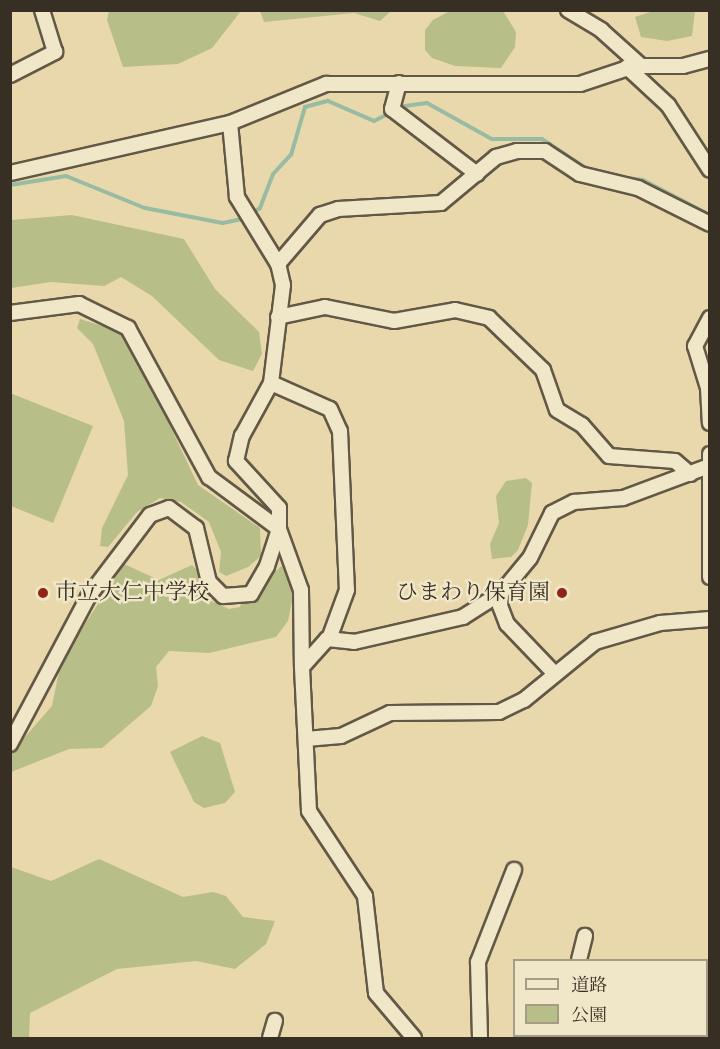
<!DOCTYPE html>
<html>
<head>
<meta charset="utf-8">
<style>
  body { margin:0 }
  #map { position:relative; width:720px; height:1049px; overflow:hidden; background:#e8d8ab; font-family:Cardo,"Noto Serif JP",serif }
  div>[style] { position:absolute }
  .green>* { inset:0; background:#b8be88 }
  .stream>* { height:4px; margin:-2px; padding:0 2px; transform-origin:2px; border-radius:2px; background:#98bba3 }
  .roads { filter:drop-shadow(2px 0 #635846) drop-shadow(-2px 0 #635846) drop-shadow(0 2px #635846) drop-shadow(0 -2px #635846) }
  .minor>* { height:14px; margin:-7px; padding:0 7px; transform-origin:7px; border-radius:7px; background:#f0e6c8 }
  .dots>* { width:16px; height:16px; translate:-50% -50%; box-sizing:border-box; border:3px solid #f0e6c8; border-radius:50% }
  span { translate:-50% -50%; white-space:nowrap; text-align:center; line-height:1.15; -webkit-text-stroke:5px #f0e6c8; paint-order:stroke }
  .poi-label { font-size:22px; color:#372e24 }
  .left { translate:0 -50%; text-align:left }
  .right { translate:-100% -50%; text-align:right }
  .frame { position:absolute; inset:0; border:12px solid #372e24; pointer-events:none }
  .legend { position:absolute; left:513px; top:959px; width:195px; height:78px; box-sizing:border-box; background:#f0e6c8; border:2px solid #a69c86; margin:0; padding:8px 10px; list-style:none; font-size:18px; color:#372e24 }
  .legend li { display:flex; align-items:center; gap:12px; height:30px }
  .legend b { width:30px; border:2px solid #a69c86 }
</style>
</head>
<body>
<div id="map">
  <div class="green">
    <div style="clip-path:polygon(109px 11px,109px 10px,241px 11px,212px 48px,178px 64px,123px 67px,107px 20px)"></div>
    <div style="clip-path:polygon(260px 11px,260px 10px,391px 11px,380px 21px,354px 13px,264px 22px)"></div>
    <div style="clip-path:polygon(503px 11px,516px 32px,515px 47px,501px 68px,455px 66px,432px 58px,425px 50px,425px 30px,433px 20px,448px 12px)"></div>
    <div style="clip-path:polygon(653px 11px,695px 11px,692px 36px,667px 41px,641px 37px,635px 17px)"></div>
    <div style="clip-path:polygon(72px 215px,184px 239px,215px 289px,259px 332px,262px 354px,253px 371px,219px 360px,152px 296px,121px 277px,104px 286px,51px 282px,11px 288px,11px 220px)"></div>
    <div style="clip-path:polygon(80px 319px,118px 331px,134px 350px,198px 485px,260px 528px,261px 556px,248px 567px,226px 576px,219px 572px,221px 552px,209px 522px,181px 502px,160px 498px,137px 512px,108px 547px,100px 546px,102px 528px,128px 475px,124px 421px,93px 344px,77px 328px)"></div>
    <div style="clip-path:polygon(10px 393px,93px 426px,53px 523px,11px 506px)"></div>
    <div style="clip-path:polygon(526px 478px,532px 483px,528px 525px,518px 550px,511px 557px,492px 559px,490px 544px,499px 523px,496px 496px,506px 481px)"></div>
    <div style="clip-path:polygon(285px 563px,296px 581px,288px 621px,276px 637px,209px 653px,169px 651px,156px 667px,158px 686px,151px 706px,102px 748px,69px 749px,11px 772px,11px 753px,52px 706px,61px 661px,124px 564px,159px 580px,192px 565px,198px 571px,200px 596px,229px 609px,240px 607px,247px 583px,268px 578px)"></div>
    <div style="clip-path:polygon(202px 736px,220px 743px,235px 792px,225px 803px,204px 808px,194px 802px,170px 752px)"></div>
    <div style="clip-path:polygon(99px 859px,183px 897px,213px 892px,226px 896px,243px 917px,275px 921px,266px 944px,235px 969px,196px 961px,117px 969px,30px 1013px,29px 1038px,11px 1038px,11px 867px,51px 881px)"></div>
  </div>
  <div class="stream">
    <div style="left:398px;top:107px;width:29px;rotate:-8deg"></div>
    <div style="left:427px;top:103px;width:74px;rotate:29deg"></div>
    <div style="left:492px;top:139px;width:50px"></div>
    <div style="left:542px;top:139px;width:56px;rotate:33.4deg"></div>
    <div style="left:619px;top:177px;width:24px;rotate:7deg"></div>
    <div style="left:643px;top:180px;width:76px;rotate:27.6deg"></div>
    <div style="left:10px;top:185px;width:57px;rotate:-9.1deg"></div>
    <div style="left:66px;top:176px;width:85px;rotate:22.1deg"></div>
    <div style="left:145px;top:208px;width:79px;rotate:10.9deg"></div>
    <div style="left:223px;top:223px;width:19px;rotate:-12deg"></div>
    <div style="left:242px;top:219px;width:21px;rotate:-31deg"></div>
    <div style="left:260px;top:208px;width:36px;rotate:-69deg"></div>
    <div style="left:273px;top:174px;width:26px;rotate:-47deg"></div>
    <div style="left:291px;top:155px;width:50px;rotate:-73.7deg"></div>
    <div style="left:305px;top:107px;width:24px;rotate:-15deg"></div>
    <div style="left:328px;top:101px;width:50px;rotate:23.5deg"></div>
    <div style="left:374px;top:121px;width:20px;rotate:-27deg"></div>
  </div>
  <div class="roads">
    <div class="minor">
      <div style="left:568px;top:10px;width:39px;rotate:31deg"></div>
      <div style="left:601px;top:30px;width:52px;rotate:41.9deg"></div>
      <div style="left:627px;top:67px;width:56px;rotate:42.8deg"></div>
      <div style="left:668px;top:105px;width:77px;rotate:57.1deg"></div>
      <div style="left:10px;top:75px;width:51px;rotate:-27.1deg"></div>
      <div style="left:55px;top:52px;width:44px;rotate:-107.2deg"></div>
      <div style="left:399px;top:83px;width:27px;rotate:105deg"></div>
      <div style="left:392px;top:109px;width:107px;rotate:37.4deg"></div>
      <div style="left:10px;top:173px;width:226px;rotate:-12.8deg"></div>
      <div style="left:230px;top:123px;width:104px;rotate:-22.1deg"></div>
      <div style="left:326px;top:84px;width:254px"></div>
      <div style="left:580px;top:84px;width:57px;rotate:-18.4deg"></div>
      <div style="left:634px;top:66px;width:49px"></div>
      <div style="left:683px;top:66px;width:28px;rotate:-15deg"></div>
      <div style="left:278px;top:264px;width:65px;rotate:-49.4deg"></div>
      <div style="left:320px;top:215px;width:19px;rotate:-18deg"></div>
      <div style="left:338px;top:209px;width:103px;rotate:-3.3deg"></div>
      <div style="left:441px;top:203px;width:72px;rotate:-39.9deg"></div>
      <div style="left:496px;top:157px;width:22px;rotate:-16deg"></div>
      <div style="left:517px;top:151px;width:28px"></div>
      <div style="left:545px;top:151px;width:42px;rotate:33.3deg"></div>
      <div style="left:580px;top:174px;width:60px;rotate:13.6deg"></div>
      <div style="left:638px;top:188px;width:80px;rotate:26.6deg"></div>
      <div style="left:10px;top:313px;width:70px;rotate:-7.4deg"></div>
      <div style="left:79px;top:304px;width:55px;rotate:26.1deg"></div>
      <div style="left:128px;top:328px;width:170px;rotate:61.5deg"></div>
      <div style="left:209px;top:477px;width:87px;rotate:36.6deg"></div>
      <div style="left:279px;top:529px;width:65px;rotate:70.2deg"></div>
      <div style="left:301px;top:590px;width:77px;rotate:89.3deg"></div>
      <div style="left:278px;top:317px;width:48px;rotate:-12deg"></div>
      <div style="left:325px;top:307px;width:70px;rotate:11.5deg"></div>
      <div style="left:394px;top:321px;width:62px;rotate:-10.2deg"></div>
      <div style="left:455px;top:310px;width:35px;rotate:13deg"></div>
      <div style="left:489px;top:318px;width:75px;rotate:43.9deg"></div>
      <div style="left:543px;top:370px;width:42px;rotate:70.7deg"></div>
      <div style="left:557px;top:410px;width:29px;rotate:31deg"></div>
      <div style="left:582px;top:425px;width:41px;rotate:48.9deg"></div>
      <div style="left:609px;top:456px;width:66px;rotate:4.3deg"></div>
      <div style="left:675px;top:461px;width:20px;rotate:41deg"></div>
      <div style="left:710px;top:318px;width:32px;rotate:118deg"></div>
      <div style="left:695px;top:346px;width:44px;rotate:72.8deg"></div>
      <div style="left:708px;top:388px;width:35px;rotate:87deg"></div>
      <div style="left:271px;top:383px;width:64px;rotate:23.8deg"></div>
      <div style="left:330px;top:409px;width:24px;rotate:66deg"></div>
      <div style="left:340px;top:431px;width:159px;rotate:87.5deg"></div>
      <div style="left:347px;top:590px;width:52px;rotate:110.2deg"></div>
      <div style="left:710px;top:454px;width:123px;rotate:90deg"></div>
      <div style="left:555px;top:674px;width:69px;rotate:-133.8deg"></div>
      <div style="left:507px;top:624px;width:19px;rotate:-111deg"></div>
      <div style="left:500px;top:606px;width:13px;rotate:-86deg"></div>
      <div style="left:501px;top:593px;width:45px;rotate:-50.4deg"></div>
      <div style="left:530px;top:558px;width:50px;rotate:-63.9deg"></div>
      <div style="left:552px;top:513px;width:25px;rotate:-27deg"></div>
      <div style="left:574px;top:502px;width:49px;rotate:-4.7deg"></div>
      <div style="left:623px;top:498px;width:92px;rotate:-20.4deg"></div>
      <div style="left:306px;top:739px;width:35px;rotate:-5deg"></div>
      <div style="left:341px;top:736px;width:54px;rotate:-25.1deg"></div>
      <div style="left:390px;top:713px;width:109px;rotate:-0.5deg"></div>
      <div style="left:499px;top:712px;width:28px;rotate:-26deg"></div>
      <div style="left:524px;top:700px;width:92px;rotate:-39.2deg"></div>
      <div style="left:595px;top:642px;width:68px;rotate:-16.3deg"></div>
      <div style="left:660px;top:623px;width:50px;rotate:-4.6deg"></div>
      <div style="left:10px;top:744px;width:166px;rotate:-62deg"></div>
      <div style="left:88px;top:597px;width:103px;rotate:-52.9deg"></div>
      <div style="left:150px;top:515px;width:20px;rotate:-20deg"></div>
      <div style="left:169px;top:508px;width:34px;rotate:37deg"></div>
      <div style="left:196px;top:528px;width:56px;rotate:76.5deg"></div>
      <div style="left:209px;top:582px;width:20px;rotate:45deg"></div>
      <div style="left:223px;top:596px;width:28px;rotate:-4deg"></div>
      <div style="left:251px;top:594px;width:32px;rotate:-60deg"></div>
      <div style="left:267px;top:566px;width:39px;rotate:-72deg"></div>
      <div style="left:279px;top:529px;width:21px;rotate:-90deg"></div>
      <div style="left:279px;top:508px;width:64px;rotate:-132.5deg"></div>
      <div style="left:236px;top:461px;width:26px;rotate:-77deg"></div>
      <div style="left:242px;top:436px;width:60px;rotate:-61.3deg"></div>
      <div style="left:271px;top:383px;width:99px;rotate:-83deg"></div>
      <div style="left:283px;top:285px;width:22px;rotate:-103deg"></div>
      <div style="left:278px;top:264px;width:79px;rotate:-121.5deg"></div>
      <div style="left:237px;top:197px;width:74px;rotate:-95.4deg"></div>
      <div style="left:579px;top:960px;width:25px;rotate:-76deg"></div>
      <div style="left:600px;top:1036px;width:2px;rotate:63deg"></div>
      <div style="left:270px;top:1038px;width:18px;rotate:-74deg"></div>
      <div style="left:414px;top:1038px;width:59px;rotate:-130.2deg"></div>
      <div style="left:376px;top:993px;width:98px;rotate:-96.5deg"></div>
      <div style="left:365px;top:896px;width:102px;rotate:-123.4deg"></div>
      <div style="left:309px;top:811px;width:144px;rotate:-92.8deg"></div>
      <div style="left:302px;top:667px;width:38px;rotate:-48deg"></div>
      <div style="left:327px;top:639px;width:27px;rotate:6deg"></div>
      <div style="left:354px;top:642px;width:112px;rotate:-12.9deg"></div>
      <div style="left:463px;top:617px;width:45px;rotate:-32.3deg"></div>
      <div style="left:480px;top:1038px;width:76px;rotate:-91.5deg"></div>
      <div style="left:478px;top:962px;width:99px;rotate:-68.6deg"></div>
    </div>
  </div>
  <div class="dots">
    <div style="left:43px;top:593px;background:#8f2418"></div>
    <div style="left:562px;top:593px;background:#8f2418"></div>
  </div>
  <div class="poi-label">
    <span class="left" style="left:55px;top:593px">市立大仁中学校</span>
    <span class="right" style="left:550px;top:593px">ひまわり保育園</span>
  </div>
  <div class="frame"></div>
  <ul class="legend">
  <li><b style="height:8px;background:#f0e6c8"></b>道路</li>
  <li><b style="height:16px;background:#b8be88"></b>公園</li>
  </ul>
</div>
</body>
</html>
